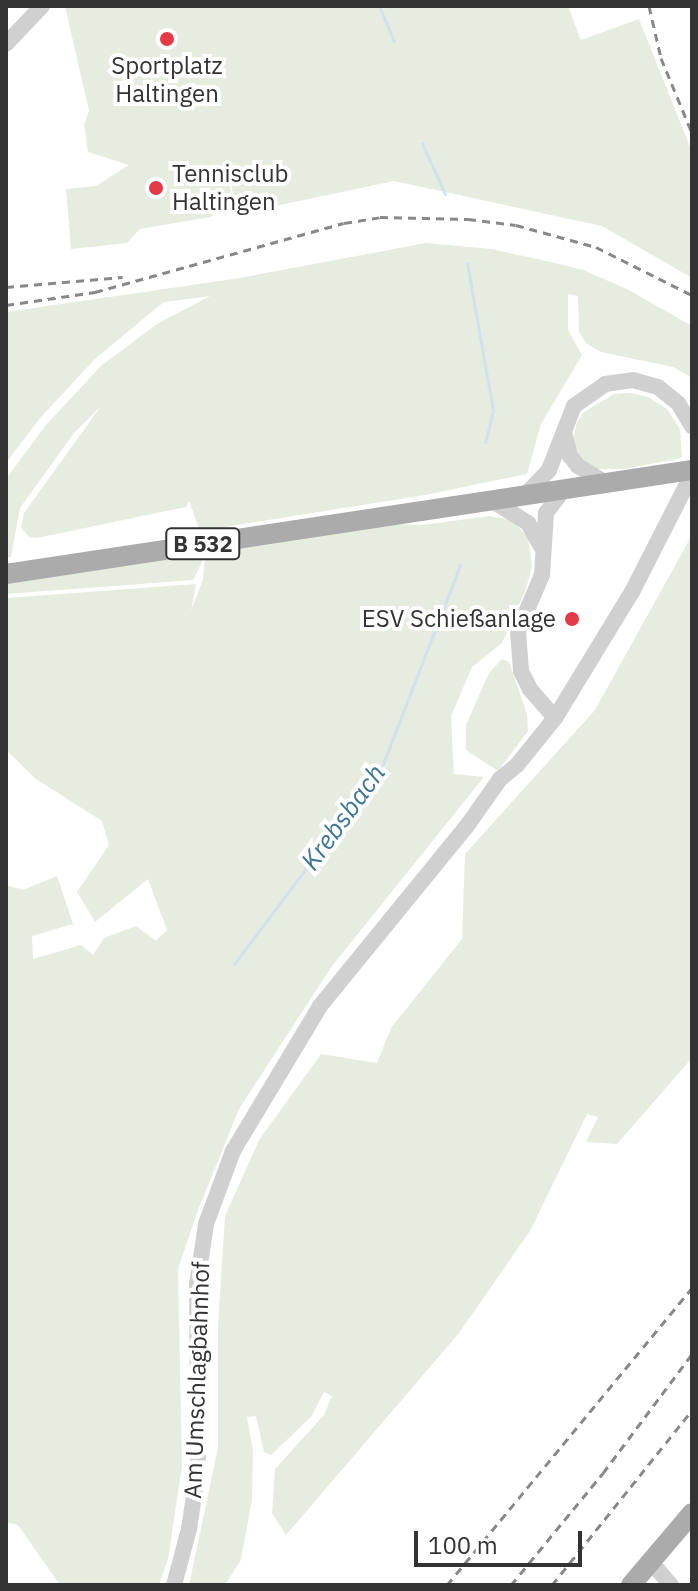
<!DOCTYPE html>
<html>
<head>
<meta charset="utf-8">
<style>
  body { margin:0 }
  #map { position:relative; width:698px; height:1591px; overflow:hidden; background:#fff; font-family:"IBM Plex Sans",sans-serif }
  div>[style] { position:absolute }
  .green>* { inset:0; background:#e6ecdf }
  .stream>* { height:3px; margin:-1.5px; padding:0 1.5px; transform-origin:1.5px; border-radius:1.5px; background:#cfe2ee }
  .minor>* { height:16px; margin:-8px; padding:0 8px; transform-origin:8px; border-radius:8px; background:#d0d0d0 }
  .major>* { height:20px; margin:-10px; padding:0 10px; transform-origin:10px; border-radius:10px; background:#ababab }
  .rail>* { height:3px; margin-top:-1.5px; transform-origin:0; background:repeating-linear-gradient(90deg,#888 0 8px,transparent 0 14px) }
  .dots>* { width:22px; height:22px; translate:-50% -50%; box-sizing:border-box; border:4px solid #fff; border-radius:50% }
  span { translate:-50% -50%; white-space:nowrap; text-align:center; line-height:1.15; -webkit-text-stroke:8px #fff; paint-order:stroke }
  .shield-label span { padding:2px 6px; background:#fff; border:2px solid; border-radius:6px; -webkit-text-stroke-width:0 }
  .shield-label { font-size:22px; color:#333; font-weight:700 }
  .poi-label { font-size:24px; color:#333 }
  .left { translate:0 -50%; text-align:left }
  .right { translate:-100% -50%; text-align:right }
  .street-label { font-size:24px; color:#333 }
  .water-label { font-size:26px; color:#3f7597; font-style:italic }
  .frame { position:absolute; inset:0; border:8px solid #333; pointer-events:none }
  .scale { position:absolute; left:414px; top:1531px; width:168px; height:36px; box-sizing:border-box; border:4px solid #333; border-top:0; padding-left:10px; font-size:24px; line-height:28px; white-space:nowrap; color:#333; -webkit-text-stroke:6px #fff; paint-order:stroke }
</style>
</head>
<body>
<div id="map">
  <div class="green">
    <div style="clip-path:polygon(65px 6px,568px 6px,581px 40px,639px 19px,692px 152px,692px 278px,602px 226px,394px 181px,237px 214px,226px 159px,232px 202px,210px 217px,140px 229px,127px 243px,71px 249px,66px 189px,96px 186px,129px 165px,88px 152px,84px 125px,89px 111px)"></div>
    <div style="clip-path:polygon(426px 243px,491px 249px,551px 262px,583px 270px,627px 289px,692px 326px,692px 378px,673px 367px,601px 352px,587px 344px,579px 332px,578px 296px,568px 294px,568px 330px,582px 355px,541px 424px,527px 474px,425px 495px,200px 531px,189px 501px,186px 507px,37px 538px,29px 537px,21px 527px,24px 513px,101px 406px,74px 433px,20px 508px,11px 557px,6px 558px,6px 479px,46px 425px,101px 366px,157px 324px,210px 296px,164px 302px,149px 314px,94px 360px,40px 418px,6px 463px,6px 312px,240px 278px)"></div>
    <div style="clip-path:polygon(631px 393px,648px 397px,667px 409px,680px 429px,682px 458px,624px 469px,595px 469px,581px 461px,573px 440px,577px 422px,584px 412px,614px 394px)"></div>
    <div style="clip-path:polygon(489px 516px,512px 520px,528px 537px,532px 566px,526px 589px,502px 643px,472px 667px,451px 716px,454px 774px,484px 777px,332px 966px,239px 1109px,198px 1210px,178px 1269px,182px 1466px,168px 1559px,159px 1585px,60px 1585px,18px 1525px,6px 1522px,6px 885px,23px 890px,57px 876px,73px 924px,32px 936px,33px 959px,81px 945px,93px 955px,104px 938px,136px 926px,156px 941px,167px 930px,148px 879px,95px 922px,77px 892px,109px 845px,102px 821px,36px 779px,6px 750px,6px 598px,196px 584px,191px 611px,203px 579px,205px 556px,193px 580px,6px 594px,6px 584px,389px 524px,423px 525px)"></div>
    <div style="clip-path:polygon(692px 535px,692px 1058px,617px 1144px,586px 1142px,598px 1117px,587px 1114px,530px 1231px,459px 1333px,286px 1535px,272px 1513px,275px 1469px,324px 1415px,332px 1396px,324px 1392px,311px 1417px,271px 1455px,264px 1452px,256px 1416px,247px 1417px,253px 1451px,252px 1499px,241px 1560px,225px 1585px,189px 1585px,218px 1448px,218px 1326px,225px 1216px,259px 1140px,321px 1054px,377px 1063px,391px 1028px,462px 939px,465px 854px,595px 710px)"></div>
    <div style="clip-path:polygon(502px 659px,509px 662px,527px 714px,528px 731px,498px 771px,466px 750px,466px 725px,489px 673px)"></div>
  </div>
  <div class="stream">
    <div style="left:379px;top:6px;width:38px;rotate:67deg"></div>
    <div style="left:422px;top:143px;width:56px;rotate:65.7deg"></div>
    <div style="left:467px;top:263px;width:150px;rotate:80deg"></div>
    <div style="left:493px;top:411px;width:32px;rotate:104deg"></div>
    <div style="left:234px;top:964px;width:244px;rotate:-53deg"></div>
    <div style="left:381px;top:769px;width:219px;rotate:-68.8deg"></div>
  </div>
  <div class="minor">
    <div style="left:6px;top:44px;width:52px;rotate:-46.5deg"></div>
    <div style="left:564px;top:432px;width:25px;rotate:76deg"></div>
    <div style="left:570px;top:456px;width:13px;rotate:51deg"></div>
    <div style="left:578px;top:466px;width:33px;rotate:31deg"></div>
    <div style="left:525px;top:495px;width:35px;rotate:-46deg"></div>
    <div style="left:549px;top:470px;width:69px;rotate:-68.7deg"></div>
    <div style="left:574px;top:406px;width:38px;rotate:-35deg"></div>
    <div style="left:605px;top:384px;width:28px;rotate:-8deg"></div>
    <div style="left:633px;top:380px;width:26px;rotate:16deg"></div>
    <div style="left:658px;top:387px;width:26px;rotate:39deg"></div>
    <div style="left:678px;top:403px;width:27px;rotate:59deg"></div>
    <div style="left:491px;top:500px;width:44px;rotate:31.9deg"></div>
    <div style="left:528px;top:523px;width:26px;rotate:61deg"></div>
    <div style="left:555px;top:718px;width:38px;rotate:-131deg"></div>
    <div style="left:530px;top:689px;width:20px;rotate:-117deg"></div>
    <div style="left:521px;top:671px;width:40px;rotate:-94.3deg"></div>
    <div style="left:518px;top:631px;width:61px;rotate:-66.8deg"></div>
    <div style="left:542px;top:575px;width:62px;rotate:-86.3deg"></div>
    <div style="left:546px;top:513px;width:30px;rotate:-53deg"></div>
    <div style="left:651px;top:1562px;width:30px;rotate:49deg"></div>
    <div style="left:174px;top:1585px;width:58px;rotate:-75deg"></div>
    <div style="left:189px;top:1529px;width:61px;rotate:-81.5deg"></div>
    <div style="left:198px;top:1469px;width:184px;rotate:-90.3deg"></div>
    <div style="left:197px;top:1285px;width:62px;rotate:-81.6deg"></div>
    <div style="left:206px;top:1224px;width:78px;rotate:-69.7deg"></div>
    <div style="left:233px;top:1151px;width:169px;rotate:-59deg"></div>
    <div style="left:320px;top:1006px;width:236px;rotate:-50.8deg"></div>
    <div style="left:469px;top:823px;width:54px;rotate:-54.8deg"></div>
    <div style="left:500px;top:779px;width:22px;rotate:-39deg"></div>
    <div style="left:517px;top:765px;width:60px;rotate:-51deg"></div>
    <div style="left:555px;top:718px;width:148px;rotate:-58.6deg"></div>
    <div style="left:632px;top:592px;width:132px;rotate:-63deg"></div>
  </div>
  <div class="major">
    <div style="left:6px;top:574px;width:694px;rotate:-8.62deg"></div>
    <div style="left:631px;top:1585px;width:94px;rotate:-49.7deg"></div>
  </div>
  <div class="rail">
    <div style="left:649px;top:6px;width:53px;rotate:77deg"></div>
    <div style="left:661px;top:58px;width:81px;rotate:67.5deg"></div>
    <div style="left:6px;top:287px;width:117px;rotate:-4.9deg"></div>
    <div style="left:6px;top:305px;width:90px;rotate:-8.3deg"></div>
    <div style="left:95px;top:292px;width:258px;rotate:-15.5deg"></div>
    <div style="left:344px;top:223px;width:36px;rotate:-9deg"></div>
    <div style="left:380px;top:217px;width:88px;rotate:1.3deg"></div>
    <div style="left:468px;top:219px;width:48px;rotate:7.1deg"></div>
    <div style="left:516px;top:225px;width:83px;rotate:15.4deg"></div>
    <div style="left:596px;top:247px;width:107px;rotate:26.6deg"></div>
    <div style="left:447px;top:1585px;width:385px;rotate:-50.5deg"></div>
    <div style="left:511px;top:1585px;width:145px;rotate:-50.6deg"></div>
    <div style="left:603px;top:1473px;width:149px;rotate:-53.2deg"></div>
    <div style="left:552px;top:1585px;width:224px;rotate:-51.3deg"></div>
  </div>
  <div class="dots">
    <div style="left:167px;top:39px;background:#e63946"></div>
    <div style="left:156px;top:188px;background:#e63946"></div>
    <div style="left:572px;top:619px;background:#e63946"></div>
  </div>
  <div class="shield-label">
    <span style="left:203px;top:544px">B 532</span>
  </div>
  <div class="poi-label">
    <span style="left:167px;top:80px">Sportplatz<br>Haltingen</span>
    <span class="left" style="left:172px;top:188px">Tennisclub<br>Haltingen</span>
    <span class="right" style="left:556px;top:619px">ESV Schießanlage</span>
  </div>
  <div class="street-label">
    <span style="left:197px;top:1380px;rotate:-88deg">Am Umschlagbahnhof</span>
  </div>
  <div class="water-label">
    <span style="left:343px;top:817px;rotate:-54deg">Krebsbach</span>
  </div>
  <div class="frame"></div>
  <div class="scale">100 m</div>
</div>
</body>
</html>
